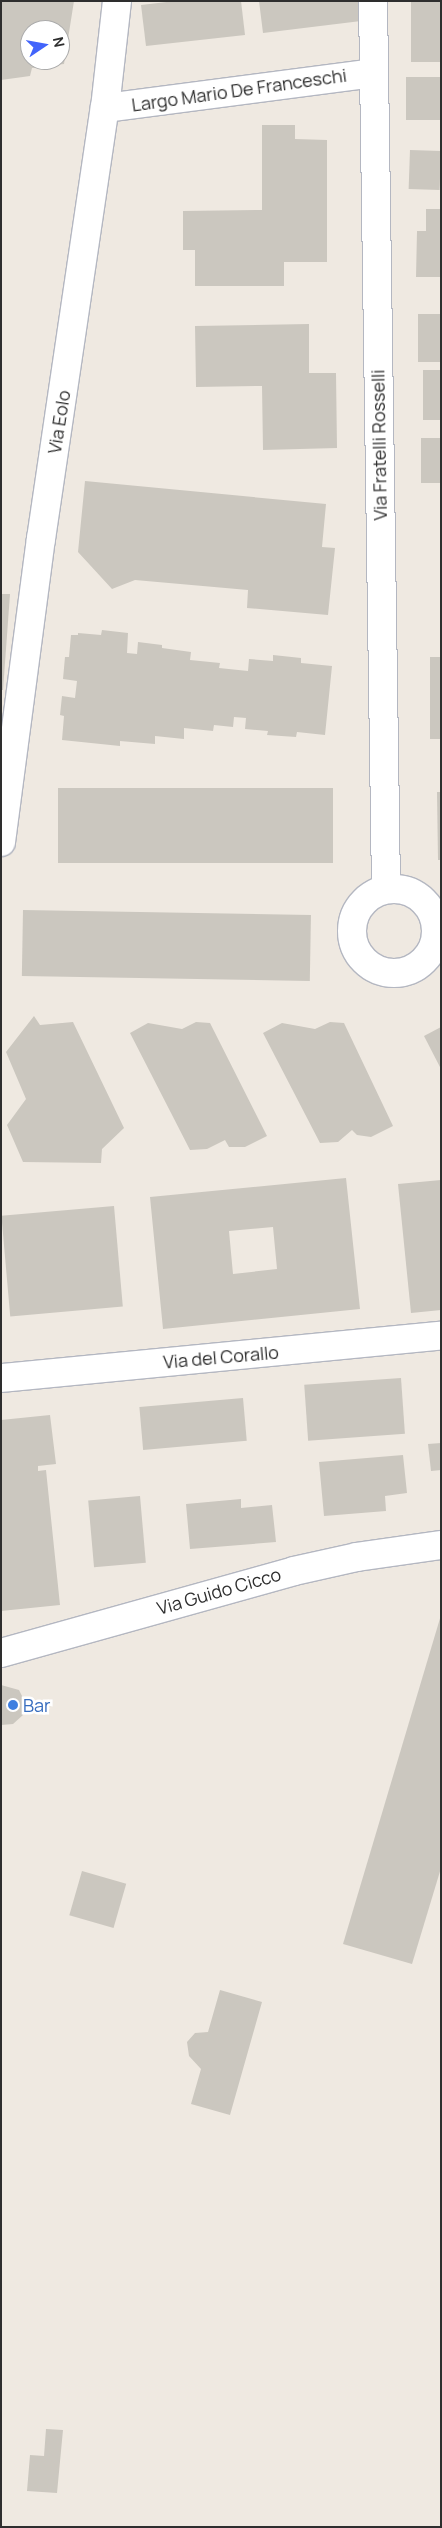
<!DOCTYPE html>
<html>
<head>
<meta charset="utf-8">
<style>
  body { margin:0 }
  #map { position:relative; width:442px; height:2528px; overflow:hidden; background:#efe9e1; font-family:Manrope,sans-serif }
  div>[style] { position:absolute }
  .building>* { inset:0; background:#cbc7bf; transform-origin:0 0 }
  .roads { filter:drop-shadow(1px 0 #b4b7c1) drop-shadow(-1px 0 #b4b7c1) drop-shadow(0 1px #b4b7c1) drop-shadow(0 -1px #b4b7c1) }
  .minor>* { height:28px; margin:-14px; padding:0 14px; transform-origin:14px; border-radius:14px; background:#fff }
  .minor>.ring { margin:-14px; padding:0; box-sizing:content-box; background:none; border:28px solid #fff; border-radius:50% }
  .dots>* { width:14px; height:14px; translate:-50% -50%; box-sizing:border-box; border:2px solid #fff; border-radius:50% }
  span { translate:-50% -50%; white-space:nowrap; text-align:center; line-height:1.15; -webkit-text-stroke:5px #fff; paint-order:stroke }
  .street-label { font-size:18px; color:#2e2e2e }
  .shop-label { font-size:18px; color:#366cbe }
  .left { translate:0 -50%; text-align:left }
  .frame { position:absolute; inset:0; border:2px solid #2e2e2e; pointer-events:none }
  .north { position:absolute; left:20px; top:20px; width:50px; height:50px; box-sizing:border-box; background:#fff; border:1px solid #ababab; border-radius:50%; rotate:78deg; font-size:14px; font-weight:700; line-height:20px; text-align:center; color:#2e2e2e }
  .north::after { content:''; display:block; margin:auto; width:18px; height:22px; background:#4264fb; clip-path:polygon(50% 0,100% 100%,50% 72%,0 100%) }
</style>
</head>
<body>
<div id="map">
  <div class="building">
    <div style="clip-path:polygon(evenodd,1px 1px,74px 1px,64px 64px,32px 68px,30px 76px,1px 80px,1px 1px,30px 30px,60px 30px,60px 60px,30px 60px,30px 30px)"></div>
    <div style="clip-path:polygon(175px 1px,241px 1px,245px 35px,146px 46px,141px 5px)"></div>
    <div style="clip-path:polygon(259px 1px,358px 1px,361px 21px,263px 33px)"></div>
    <div style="left:411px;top:1px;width:30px;height:61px"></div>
    <div style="left:406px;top:77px;width:35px;height:43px"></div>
    <div style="clip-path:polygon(262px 125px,295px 125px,295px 139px,327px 140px,327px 262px,284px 262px,284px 286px,195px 286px,195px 250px,183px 250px,183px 211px,262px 210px)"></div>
    <div style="left:410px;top:150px;width:31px;height:39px;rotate:2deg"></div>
    <div style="clip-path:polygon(426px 209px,441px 209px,441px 277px,416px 277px,417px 231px,426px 231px)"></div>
    <div style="left:418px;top:314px;width:23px;height:48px"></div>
    <div style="clip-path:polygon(309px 324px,309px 373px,336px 373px,337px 448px,263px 450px,262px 386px,196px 387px,195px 326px)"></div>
    <div style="left:423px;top:370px;width:18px;height:50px"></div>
    <div style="left:421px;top:438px;width:20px;height:45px"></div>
    <div style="clip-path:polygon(85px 481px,326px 504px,322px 547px,335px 548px,328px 615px,247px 608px,248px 590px,135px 580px,112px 589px,78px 552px)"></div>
    <div style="clip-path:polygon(1px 594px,10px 594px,3px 690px,1px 690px)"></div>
    <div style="clip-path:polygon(102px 630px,128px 633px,127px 653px,137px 654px,138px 642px,162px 645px,162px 648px,191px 652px,190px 660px,220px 663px,219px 668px,248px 671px,249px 659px,273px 661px,273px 655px,301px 658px,301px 663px,332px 666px,325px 735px,297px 732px,296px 737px,267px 735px,268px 731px,245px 729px,246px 718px,234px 717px,233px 727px,214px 725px,213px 731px,184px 728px,184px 739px,155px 736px,155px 744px,120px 741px,120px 746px,62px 740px,64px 716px,60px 715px,62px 696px,75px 698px,77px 681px,63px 679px,65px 657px,69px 657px,71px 635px,78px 635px,78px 633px,101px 635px)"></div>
    <div style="left:430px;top:657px;width:11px;height:82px"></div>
    <div style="left:58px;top:788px;width:275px;height:75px"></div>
    <div style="clip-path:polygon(437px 792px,441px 792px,441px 860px,438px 860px)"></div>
    <div style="left:23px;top:910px;width:288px;height:66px;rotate:1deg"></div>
    <div style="clip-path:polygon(34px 1016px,40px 1025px,73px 1022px,124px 1128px,102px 1149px,101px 1163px,23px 1162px,7px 1125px,26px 1099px,6px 1052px)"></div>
    <div style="clip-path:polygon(196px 1022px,210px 1023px,267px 1136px,245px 1147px,229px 1147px,225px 1140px,207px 1149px,190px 1150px,130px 1033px,148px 1023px,182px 1029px)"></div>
    <div style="clip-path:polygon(330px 1022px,344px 1023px,393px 1126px,371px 1137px,357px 1135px,352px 1130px,338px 1142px,320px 1143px,263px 1033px,282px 1023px,315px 1029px)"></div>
    <div style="clip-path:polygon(441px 1027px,441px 1069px,424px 1036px)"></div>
    <div style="clip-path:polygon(evenodd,346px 1178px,360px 1309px,163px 1329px,150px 1197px,346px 1178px,273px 1227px,277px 1269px,233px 1274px,229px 1231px,273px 1227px)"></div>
    <div style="clip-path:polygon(441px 1180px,441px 1310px,411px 1313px,398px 1184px)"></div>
    <div style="left:114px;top:1206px;width:101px;height:113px;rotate:85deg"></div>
    <div style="left:401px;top:1378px;width:56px;height:97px;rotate:86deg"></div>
    <div style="left:243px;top:1398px;width:43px;height:104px;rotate:85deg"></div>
    <div style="clip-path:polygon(50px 1415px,56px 1464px,38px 1466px,38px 1471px,46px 1470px,60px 1605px,1px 1611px,1px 1420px)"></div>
    <div style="clip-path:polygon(441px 1443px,441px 1470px,431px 1471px,428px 1444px)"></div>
    <div style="clip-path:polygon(403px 1455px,407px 1493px,385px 1496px,386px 1511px,324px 1516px,319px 1462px)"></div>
    <div style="left:140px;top:1496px;width:67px;height:52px;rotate:85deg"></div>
    <div style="clip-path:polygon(241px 1499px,241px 1508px,272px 1505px,276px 1542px,190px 1549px,186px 1504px)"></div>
    <div style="clip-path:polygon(441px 1615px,441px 1868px,412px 1964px,343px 1944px)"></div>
    <div style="clip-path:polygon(1px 1685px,19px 1690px,25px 1702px,23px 1715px,13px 1724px,1px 1725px)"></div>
    <div style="left:82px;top:1871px;width:46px;height:46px;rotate:16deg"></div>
    <div style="clip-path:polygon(220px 1990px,262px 2002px,230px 2115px,191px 2104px,201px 2069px,189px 2056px,187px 2042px,195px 2033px,208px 2032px)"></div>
    <div style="clip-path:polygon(46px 2429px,63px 2430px,57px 2493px,27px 2491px,30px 2455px,44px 2456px)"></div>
  </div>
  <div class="roads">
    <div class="minor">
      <div style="left:373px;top:1px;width:888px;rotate:89.16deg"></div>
      <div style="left:105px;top:108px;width:270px;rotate:-7.4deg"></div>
      <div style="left:1px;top:842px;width:306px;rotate:-82.5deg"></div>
      <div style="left:41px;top:539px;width:436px;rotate:-81.6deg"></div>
      <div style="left:105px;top:108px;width:108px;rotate:-83.6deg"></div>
      <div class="ring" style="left:352px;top:889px;width:56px;height:56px"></div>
      <div style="left:1px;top:1378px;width:442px;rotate:-5.5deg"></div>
      <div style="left:1px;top:1653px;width:304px;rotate:-15.6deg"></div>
      <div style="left:294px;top:1571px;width:65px;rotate:-12.5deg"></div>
      <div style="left:357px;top:1557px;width:85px;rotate:-8.1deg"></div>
    </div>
  </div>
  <div class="dots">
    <div style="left:13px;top:1705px;background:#3f7fe0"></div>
  </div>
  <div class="street-label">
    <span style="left:239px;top:90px;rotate:-8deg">Largo Mario De Franceschi</span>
    <span style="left:59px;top:422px;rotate:-81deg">Via Eolo</span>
    <span style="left:379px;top:445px;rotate:-91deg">Via Fratelli Rosselli</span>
    <span style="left:221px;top:1357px;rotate:-5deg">Via del Corallo</span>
    <span style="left:219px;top:1591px;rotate:-16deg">Via Guido Cicco</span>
  </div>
  <div class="shop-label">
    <span class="left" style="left:23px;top:1705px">Bar</span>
  </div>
  <div class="frame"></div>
  <div class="north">N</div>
</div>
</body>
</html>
